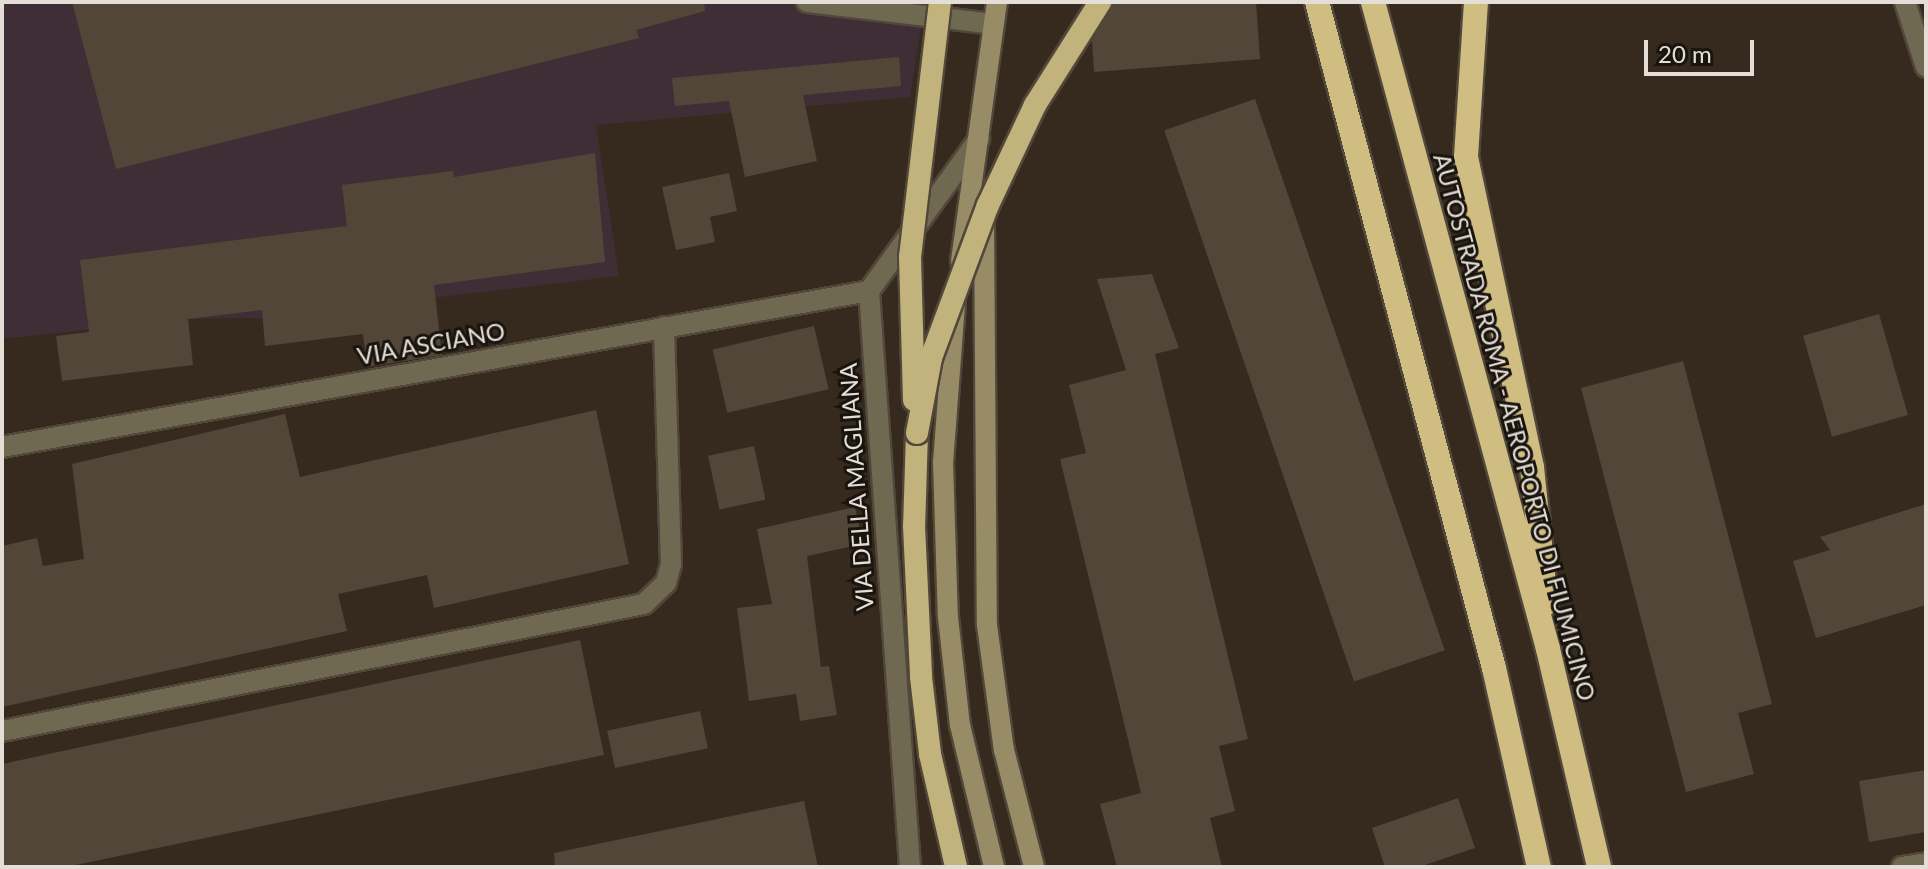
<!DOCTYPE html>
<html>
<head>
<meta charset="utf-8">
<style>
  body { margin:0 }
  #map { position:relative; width:1928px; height:869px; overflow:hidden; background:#352a1d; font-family:Lato,sans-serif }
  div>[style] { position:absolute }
  .commercial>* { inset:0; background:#402e37 }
  .building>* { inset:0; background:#514638; transform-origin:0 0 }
  .roads { filter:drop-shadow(2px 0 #51473b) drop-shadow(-2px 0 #51473b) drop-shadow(0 2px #51473b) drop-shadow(0 -2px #51473b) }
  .service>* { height:20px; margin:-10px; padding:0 10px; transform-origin:10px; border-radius:10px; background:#706952 }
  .minor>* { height:20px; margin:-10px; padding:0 10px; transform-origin:10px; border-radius:10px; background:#706952 }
  .secondary>* { height:20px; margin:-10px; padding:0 10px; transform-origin:10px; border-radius:10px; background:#978c66 }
  .trunk>* { height:22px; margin:-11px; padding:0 11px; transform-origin:11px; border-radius:11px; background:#c2b27b }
  .motorway>* { height:24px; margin:-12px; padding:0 12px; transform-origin:12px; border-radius:12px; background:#cfbd82 }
  .bridges { filter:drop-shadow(2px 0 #51473b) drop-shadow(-2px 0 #51473b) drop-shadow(0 2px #51473b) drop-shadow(0 -2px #51473b) }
  .trunk-bridge>* { height:22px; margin:-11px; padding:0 11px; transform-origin:11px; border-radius:11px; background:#c2b27b }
  span { translate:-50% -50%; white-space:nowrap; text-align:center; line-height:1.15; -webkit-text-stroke:6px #19140e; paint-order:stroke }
  .street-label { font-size:24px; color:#e5ded6 }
  .frame { position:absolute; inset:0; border:4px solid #e5ded6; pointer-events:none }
  .scale { position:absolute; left:1644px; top:40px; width:110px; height:36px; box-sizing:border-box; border:4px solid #e5ded6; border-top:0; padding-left:10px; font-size:24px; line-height:28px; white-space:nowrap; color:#e5ded6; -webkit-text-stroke:6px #19140e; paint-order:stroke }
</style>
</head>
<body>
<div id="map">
  <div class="commercial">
    <div style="clip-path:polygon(2px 2px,925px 2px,910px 97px,596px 125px,619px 276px,262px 318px,188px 319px,2px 339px)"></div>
  </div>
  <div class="building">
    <div style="clip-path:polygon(72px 2px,704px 2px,705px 11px,636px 30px,639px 38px,116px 169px)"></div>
    <div style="clip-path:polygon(1114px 2px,1256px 2px,1260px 59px,1094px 72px,1092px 41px)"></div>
    <div style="clip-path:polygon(899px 57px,901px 86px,803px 95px,817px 161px,745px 177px,729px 101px,675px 106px,672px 78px)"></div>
    <div style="left:1255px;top:99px;width:583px;height:96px;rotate:71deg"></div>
    <div style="clip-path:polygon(595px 153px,605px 262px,434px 285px,442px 355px,367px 367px,363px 334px,265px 346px,262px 310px,188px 319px,193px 365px,62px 381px,56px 336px,89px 332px,80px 260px,347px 226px,342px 185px,453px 171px,454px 177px)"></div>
    <div style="clip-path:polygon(729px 173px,737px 211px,710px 217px,715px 242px,676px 250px,662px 187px)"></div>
    <div style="clip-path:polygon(1152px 274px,1179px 348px,1155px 354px,1248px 739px,1219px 746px,1235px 811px,1210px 818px,1222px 867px,1117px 867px,1100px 804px,1141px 793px,1060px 459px,1086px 453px,1069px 385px,1126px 370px,1097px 279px)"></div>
    <div style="left:1879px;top:314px;width:105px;height:79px;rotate:74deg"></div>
    <div style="left:814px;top:326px;width:65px;height:104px;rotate:77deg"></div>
    <div style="clip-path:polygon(1683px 361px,1772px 704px,1738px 713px,1754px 774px,1686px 792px,1581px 388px)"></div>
    <div style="clip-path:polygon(596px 410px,629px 564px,434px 608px,427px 575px,338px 594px,347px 631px,2px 707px,2px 546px,37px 538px,43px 566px,84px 559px,72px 464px,285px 414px,300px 477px)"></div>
    <div style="left:754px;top:446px;width:55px;height:47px;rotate:78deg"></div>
    <div style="clip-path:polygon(1926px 504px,1926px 605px,1816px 638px,1793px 561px,1830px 550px,1820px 537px)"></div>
    <div style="clip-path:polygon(855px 507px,863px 544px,807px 556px,821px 667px,829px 666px,837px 715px,800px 721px,796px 694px,749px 701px,737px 608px,772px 604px,757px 529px)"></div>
    <div style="clip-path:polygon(580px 640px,604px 755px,66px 867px,2px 867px,2px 764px)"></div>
    <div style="left:700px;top:711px;width:38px;height:95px;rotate:78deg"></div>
    <div style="clip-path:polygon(1926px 770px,1926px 832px,1869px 842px,1859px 781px)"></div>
    <div style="clip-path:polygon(1458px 798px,1475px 848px,1419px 867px,1385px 867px,1372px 828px)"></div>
    <div style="clip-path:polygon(804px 801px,818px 867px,555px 867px,554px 853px)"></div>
  </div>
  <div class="roads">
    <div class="service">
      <div style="left:807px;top:2px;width:188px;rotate:6.7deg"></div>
      <div style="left:2px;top:731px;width:654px;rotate:-11.19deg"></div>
      <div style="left:644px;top:604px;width:30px;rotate:-44deg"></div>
      <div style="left:666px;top:583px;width:20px;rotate:-75deg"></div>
      <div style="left:671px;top:564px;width:237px;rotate:-91.7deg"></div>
    </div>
    <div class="minor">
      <div style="left:1905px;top:2px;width:68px;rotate:72.1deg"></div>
      <div style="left:2px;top:447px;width:881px;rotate:-10.2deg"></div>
      <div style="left:910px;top:867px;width:577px;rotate:-94.07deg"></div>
      <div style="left:869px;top:291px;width:188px;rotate:-54.1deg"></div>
      <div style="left:1902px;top:867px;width:24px;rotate:-9deg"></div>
    </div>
    <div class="secondary">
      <div style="left:984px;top:218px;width:407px;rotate:89.6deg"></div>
      <div style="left:987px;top:625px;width:126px;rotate:82.3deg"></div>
      <div style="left:1004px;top:750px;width:121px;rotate:75.6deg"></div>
      <div style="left:961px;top:261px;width:261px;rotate:-82.1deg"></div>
      <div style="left:955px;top:304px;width:158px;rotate:94.3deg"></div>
      <div style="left:943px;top:462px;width:155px;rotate:88.2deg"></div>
      <div style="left:948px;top:617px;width:109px;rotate:83.7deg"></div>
      <div style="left:960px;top:725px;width:146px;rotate:76.5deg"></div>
    </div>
    <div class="trunk">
      <div style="left:917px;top:433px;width:93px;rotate:91.8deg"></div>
      <div style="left:914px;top:526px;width:151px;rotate:87.3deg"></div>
      <div style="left:921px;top:677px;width:78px;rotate:83.3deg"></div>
      <div style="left:930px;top:754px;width:116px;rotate:77deg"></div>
    </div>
    <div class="motorway">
      <div style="left:1317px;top:2px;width:689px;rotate:75.12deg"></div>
      <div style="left:1494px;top:668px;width:204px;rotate:77.3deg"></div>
      <div style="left:1373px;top:2px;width:670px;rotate:74.86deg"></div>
      <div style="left:1548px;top:649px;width:224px;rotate:76.8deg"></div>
      <div style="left:1476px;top:2px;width:155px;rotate:93.7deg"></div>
      <div style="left:1466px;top:157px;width:317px;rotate:78deg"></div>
      <div style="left:1532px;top:467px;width:137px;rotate:84.1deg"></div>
    </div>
  </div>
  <div class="bridges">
    <div class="trunk-bridge">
      <div style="left:914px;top:400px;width:143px;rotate:-91.6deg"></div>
      <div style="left:910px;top:257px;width:257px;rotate:-83.3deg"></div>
      <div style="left:917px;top:433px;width:76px;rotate:-79.4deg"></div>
      <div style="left:931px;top:358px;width:163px;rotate:-69.6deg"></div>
      <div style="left:988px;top:205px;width:110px;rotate:-64.8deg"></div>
      <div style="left:1035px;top:105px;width:122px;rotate:-57.7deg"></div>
    </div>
  </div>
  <div class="street-label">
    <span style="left:431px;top:343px;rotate:-10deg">VIA ASCIANO</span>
    <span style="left:1515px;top:427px;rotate:75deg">AUTOSTRADA ROMA - AEROPORTO DI FIUMICINO</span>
    <span style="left:856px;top:487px;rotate:-94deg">VIA DELLA MAGLIANA</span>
  </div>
  <div class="frame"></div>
  <div class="scale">20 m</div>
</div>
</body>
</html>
